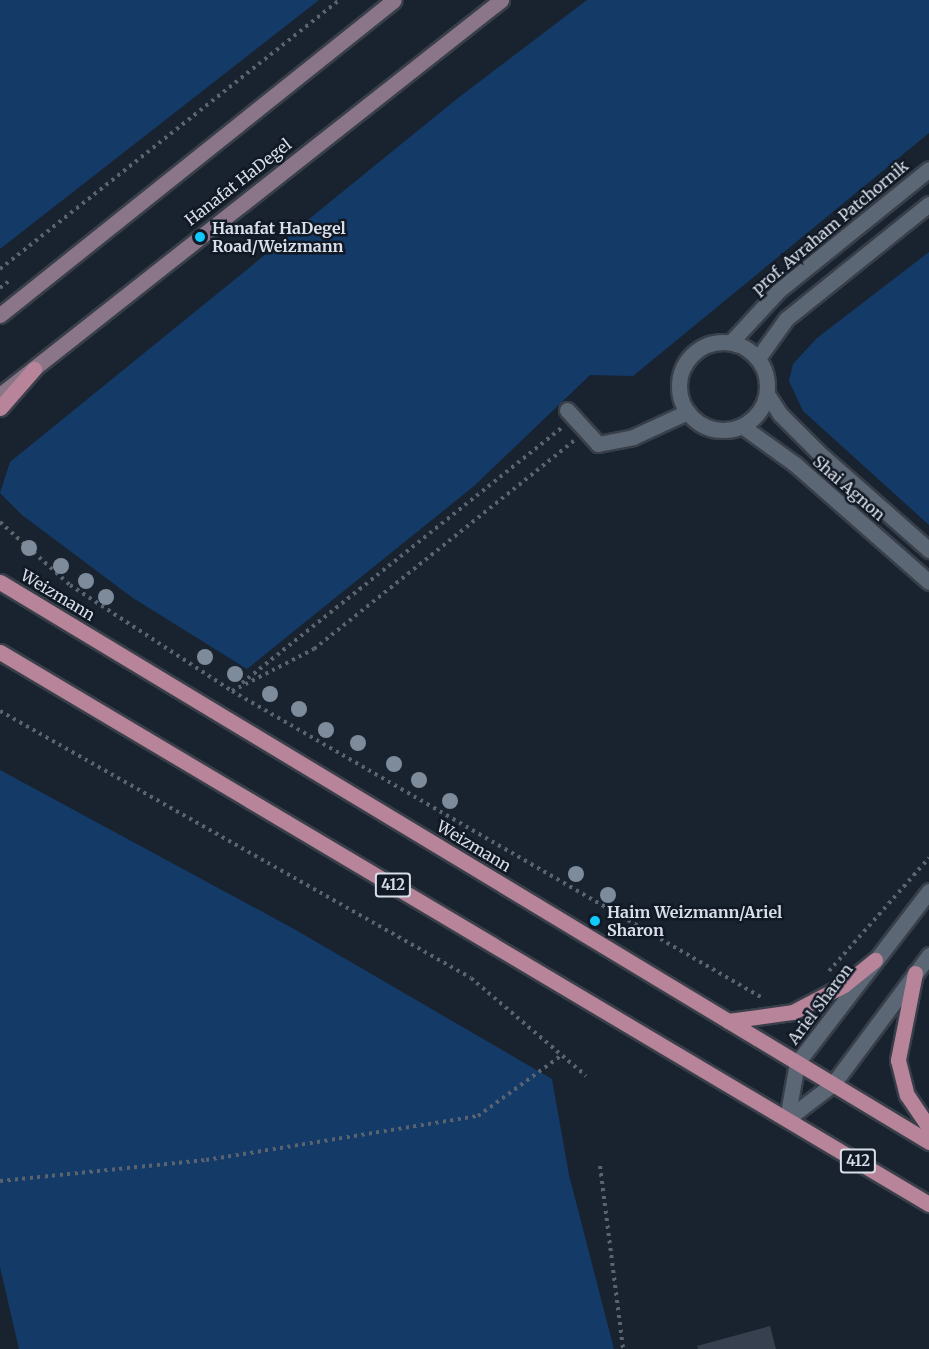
<!DOCTYPE html>
<html>
<head>
<meta charset="utf-8">
<style>
  body { margin:0 }
  #map { position:relative; width:929px; height:1349px; overflow:hidden; background:#19232f; font-family:Merriweather,serif }
  div>[style] { position:absolute }
  .green>* { inset:0; background:#143a68 }
  .building>* { inset:0; background:#36404e }
  .path>* { height:4px; margin-top:-2px; transform-origin:0; background:repeating-linear-gradient(90deg,#5a636e 0 3px,transparent 0 7.5px) }
  .roads { filter:drop-shadow(2px 0 #383f49) drop-shadow(-2px 0 #383f49) drop-shadow(0 2px #383f49) drop-shadow(0 -2px #383f49) }
  .minor>* { height:15px; margin:-7.5px; padding:0 7.5px; transform-origin:7.5px; border-radius:7.5px; background:#5c6776 }
  .minor>.ring { margin:-7.5px; padding:0; box-sizing:content-box; background:none; border:15px solid #5c6776; border-radius:50% }
  .tertiary>* { height:15px; margin:-7.5px; padding:0 7.5px; transform-origin:7.5px; border-radius:7.5px; background:#5c6776 }
  .secondary>* { height:15px; margin:-7.5px; padding:0 7.5px; transform-origin:7.5px; border-radius:7.5px; background:#8a7688 }
  .primary>* { height:15px; margin:-7.5px; padding:0 7.5px; transform-origin:7.5px; border-radius:7.5px; background:#b88499 }
  .trees>* { width:16px; height:16px; margin:-8px; border-radius:50%; background:#7e8b9b }
  .dots>* { width:16px; height:16px; translate:-50% -50%; box-sizing:border-box; border:3px solid #101925; border-radius:50% }
  span { translate:-50% -50%; white-space:nowrap; text-align:center; line-height:1.15; -webkit-text-stroke:5px #101925; paint-order:stroke }
  .shield-label span { padding:2px 4px; background:#101925; border:2px solid; border-radius:4px; -webkit-text-stroke-width:0 }
  .shield-label { font-size:15px; color:#d9dfe8; font-weight:700 }
  .street-label { font-size:16px; color:#d9dfe8 }
  .poi-label { font-size:16px; color:#d9dfe8; font-weight:700 }
  .left { translate:0 -50%; text-align:left }
</style>
</head>
<body>
<div id="map">
  <div class="green">
    <div style="clip-path:polygon(0 0,319px 0,0 249px)"></div>
    <div style="clip-path:polygon(587px 0,929px 0,929px 133px,633px 376px,590px 375px,474px 486px,247px 669px,133px 598px,22px 515px,0 493px,10px 462px,458px 98px)"></div>
    <div style="clip-path:polygon(929px 252px,929px 525px,803px 411px,789px 381px,793px 364px,817px 338px)"></div>
    <div style="clip-path:polygon(0 770px,294px 929px,552px 1079px,569px 1175px,614px 1349px,19px 1349px,0 1267px)"></div>
  </div>
  <div class="building">
    <div style="clip-path:polygon(770px 1326px,776px 1349px,698px 1349px,697px 1346px)"></div>
  </div>
  <div class="path">
    <div style="left:0;top:269px;width:433px;rotate:-38.4deg"></div>
    <div style="left:0;top:288px;width:11px;rotate:-38deg"></div>
    <div style="left:0;top:522px;width:94px;rotate:42deg"></div>
    <div style="left:70px;top:585px;width:194px;rotate:33.2deg"></div>
    <div style="left:232px;top:691px;width:611px;rotate:30.05deg"></div>
    <div style="left:242px;top:683px;width:409px;rotate:-38.6deg"></div>
    <div style="left:232px;top:691px;width:92px;rotate:-27.1deg"></div>
    <div style="left:314px;top:649px;width:333px;rotate:-38.7deg"></div>
    <div style="left:0;top:711px;width:541px;rotate:29.55deg"></div>
    <div style="left:471px;top:978px;width:151px;rotate:40.4deg"></div>
    <div style="left:829px;top:971px;width:151px;rotate:-48.5deg"></div>
    <div style="left:600px;top:1166px;width:184px;rotate:82.8deg"></div>
    <div style="left:0;top:1181px;width:207px;rotate:-5.8deg"></div>
    <div style="left:206px;top:1160px;width:276px;rotate:-9.2deg"></div>
    <div style="left:478px;top:1116px;width:104px;rotate:-36deg"></div>
  </div>
  <div class="roads">
    <div class="minor">
      <div class="ring" style="left:679px;top:342px;width:73px;height:73px"></div>
      <div style="left:731px;top:342px;width:69px;rotate:-47.3deg"></div>
      <div style="left:778px;top:291px;width:194px;rotate:-38.9deg"></div>
      <div style="left:758px;top:358px;width:48px;rotate:-54.3deg"></div>
      <div style="left:786px;top:319px;width:184px;rotate:-38.8deg"></div>
      <div style="left:767px;top:394px;width:24px;rotate:57deg"></div>
      <div style="left:780px;top:414px;width:55px;rotate:45deg"></div>
      <div style="left:819px;top:453px;width:147px;rotate:41.4deg"></div>
      <div style="left:567px;top:410px;width:46px;rotate:47.6deg"></div>
      <div style="left:598px;top:444px;width:36px;rotate:-11deg"></div>
      <div style="left:633px;top:437px;width:60px;rotate:-24.8deg"></div>
      <div style="left:742px;top:426px;width:67px;rotate:35.8deg"></div>
      <div style="left:796px;top:465px;width:177px;rotate:41.3deg"></div>
    </div>
    <div class="tertiary">
      <div style="left:787px;top:1119px;width:57px;rotate:-79.9deg"></div>
      <div style="left:797px;top:1063px;width:217px;rotate:-52.5deg"></div>
      <div style="left:787px;top:1119px;width:58px;rotate:-37.3deg"></div>
      <div style="left:833px;top:1084px;width:161px;rotate:-53.3deg"></div>
    </div>
    <div class="secondary">
      <div style="left:0;top:315px;width:504px;rotate:-38.64deg"></div>
      <div style="left:0;top:395px;width:638px;rotate:-38.25deg"></div>
    </div>
    <div class="primary">
      <div style="left:0;top:408px;width:52px;rotate:-48.9deg"></div>
      <div style="left:0;top:582px;width:1085px;rotate:31.08deg"></div>
      <div style="left:0;top:652px;width:1081px;rotate:30.72deg"></div>
      <div style="left:915px;top:973px;width:89px;rotate:101.1deg"></div>
      <div style="left:898px;top:1060px;width:36px;rotate:76deg"></div>
      <div style="left:907px;top:1095px;width:40px;rotate:56deg"></div>
      <div style="left:728px;top:1021px;width:66px;rotate:-7.9deg"></div>
      <div style="left:793px;top:1012px;width:58px;rotate:-27.9deg"></div>
      <div style="left:844px;top:985px;width:40px;rotate:-39deg"></div>
    </div>
  </div>
  <div class="trees">
    <div style="left:29px;top:548px"></div>
    <div style="left:61px;top:566px"></div>
    <div style="left:86px;top:581px"></div>
    <div style="left:106px;top:597px"></div>
    <div style="left:205px;top:657px"></div>
    <div style="left:235px;top:674px"></div>
    <div style="left:270px;top:694px"></div>
    <div style="left:299px;top:709px"></div>
    <div style="left:326px;top:730px"></div>
    <div style="left:358px;top:743px"></div>
    <div style="left:394px;top:764px"></div>
    <div style="left:419px;top:780px"></div>
    <div style="left:450px;top:801px"></div>
    <div style="left:576px;top:874px"></div>
    <div style="left:608px;top:895px"></div>
  </div>
  <div class="dots">
    <div style="left:200px;top:237px;background:#0fcafa"></div>
    <div style="left:595px;top:921px;background:#0fcafa"></div>
  </div>
  <div class="shield-label">
    <span style="left:393px;top:885px">412</span>
    <span style="left:858px;top:1161px">412</span>
  </div>
  <div class="street-label">
    <span style="left:238px;top:182px;rotate:-38deg">Hanafat HaDegel</span>
    <span style="left:830px;top:227px;rotate:-40deg">prof. Avraham Patchornik</span>
    <span style="left:849px;top:488px;rotate:41deg">Shai Agnon</span>
    <span style="left:58px;top:595px;rotate:31deg">Weizmann</span>
    <span style="left:474px;top:846px;rotate:31deg">Weizmann</span>
    <span style="left:820px;top:1004px;rotate:-53deg">Ariel Sharon</span>
  </div>
  <div class="poi-label">
    <span class="left" style="left:212px;top:237px">Hanafat HaDegel<br>Road/Weizmann</span>
    <span class="left" style="left:607px;top:921px">Haim Weizmann/Ariel<br>Sharon</span>
  </div>
</div>
</body>
</html>
